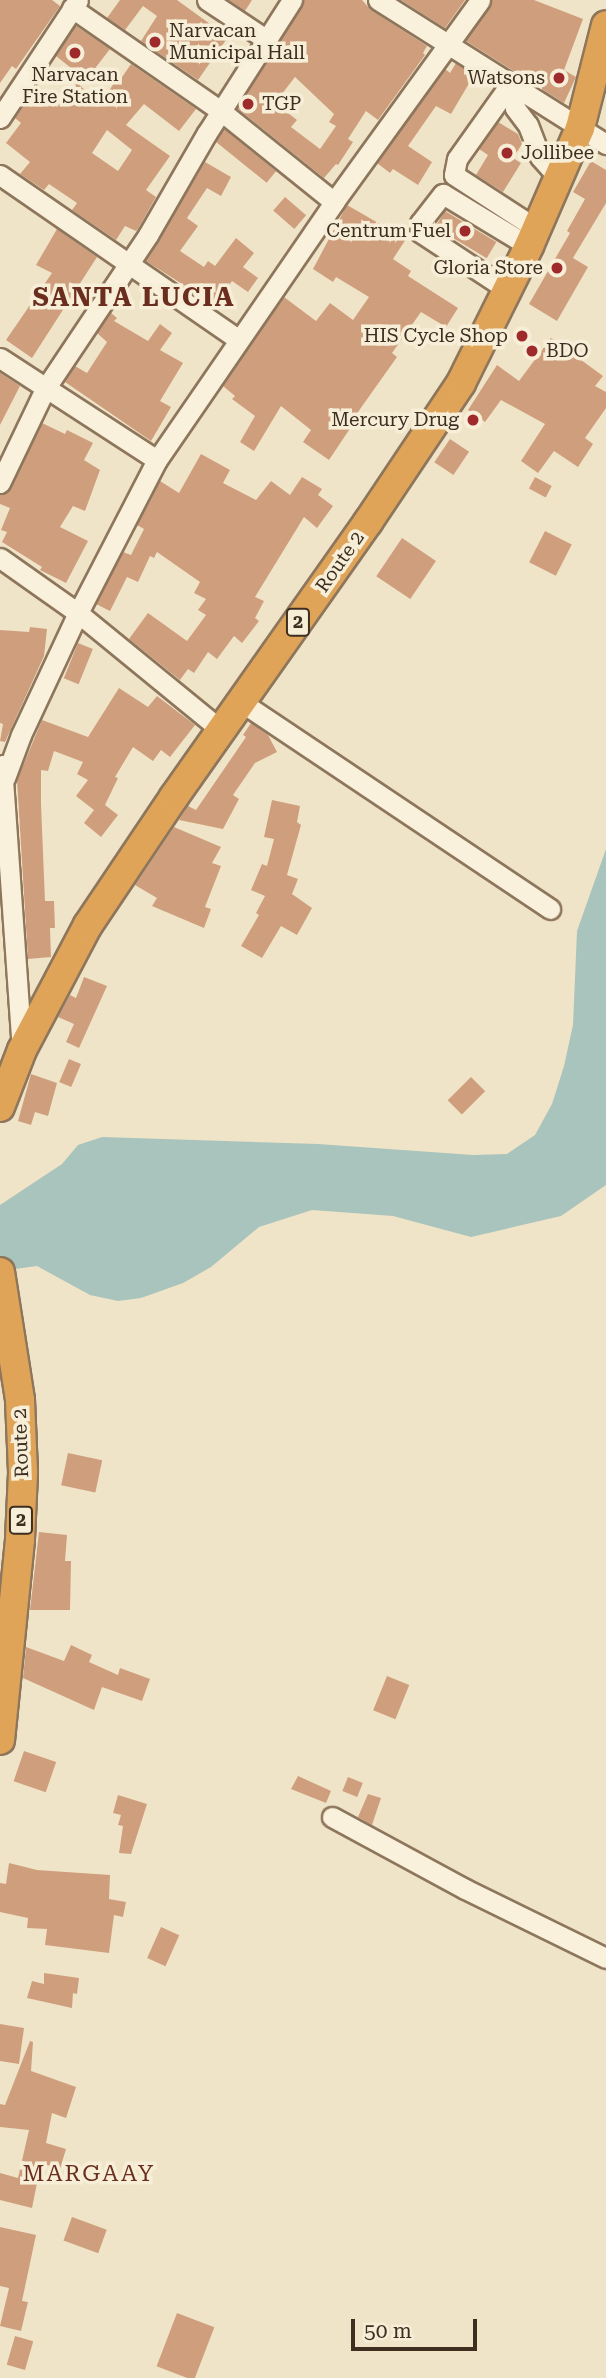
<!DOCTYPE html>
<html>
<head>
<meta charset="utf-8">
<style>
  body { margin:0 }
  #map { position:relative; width:606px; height:2378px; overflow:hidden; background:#f0e4c8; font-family:"Roboto Serif",serif }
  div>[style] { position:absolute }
  .water>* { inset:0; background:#a9c4bc }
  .building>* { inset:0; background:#cf9f7d; transform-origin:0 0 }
  .roads { filter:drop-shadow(2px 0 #8d765c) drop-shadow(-2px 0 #8d765c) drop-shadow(0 2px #8d765c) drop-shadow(0 -2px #8d765c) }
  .minor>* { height:19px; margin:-9.5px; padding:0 9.5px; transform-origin:9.5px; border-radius:9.5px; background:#faf1dc }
  .highway>* { height:28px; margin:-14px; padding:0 14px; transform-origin:14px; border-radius:14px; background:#e0a458 }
  .dots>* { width:19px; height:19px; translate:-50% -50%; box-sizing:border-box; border:4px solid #f7eed8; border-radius:50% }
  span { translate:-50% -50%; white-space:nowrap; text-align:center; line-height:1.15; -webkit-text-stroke:7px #f7eed8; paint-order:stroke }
  .shield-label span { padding:2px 5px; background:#f7eed8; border:2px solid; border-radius:5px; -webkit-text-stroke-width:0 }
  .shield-label { font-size:18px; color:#3d2e20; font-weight:700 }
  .poi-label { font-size:19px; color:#3d2e20 }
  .left { translate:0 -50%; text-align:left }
  .right { translate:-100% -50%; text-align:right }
  .street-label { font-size:19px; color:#3d2e20 }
  .quarter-label { font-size:23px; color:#6b2e1e; letter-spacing:2px }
  .district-label { font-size:26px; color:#6b2e1e; font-weight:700; letter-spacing:2px }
  .scale { position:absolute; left:351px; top:2319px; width:126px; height:32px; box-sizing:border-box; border:4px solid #3d2e20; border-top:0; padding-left:9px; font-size:21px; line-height:24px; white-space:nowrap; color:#3d2e20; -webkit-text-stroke:5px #f7eed8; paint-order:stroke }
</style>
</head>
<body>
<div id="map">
  <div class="water">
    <div style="clip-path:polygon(606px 849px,606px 1185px,561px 1216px,471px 1237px,393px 1216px,312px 1210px,259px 1227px,211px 1267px,183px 1283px,141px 1298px,118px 1301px,90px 1295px,37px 1266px,0 1271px,0 1205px,62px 1164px,78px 1145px,102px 1137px,318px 1144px,473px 1155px,507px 1154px,535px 1135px,552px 1104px,564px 1066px,573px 1025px,577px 931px)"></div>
  </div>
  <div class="building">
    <div style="clip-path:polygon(0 0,52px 0,60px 6px,16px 69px,12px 66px,0 83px)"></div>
    <div style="clip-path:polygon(120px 0,177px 0,228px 37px,198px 80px,141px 41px,157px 16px,143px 6px,125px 30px,107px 18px)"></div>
    <div style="clip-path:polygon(229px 0,252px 0,245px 11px)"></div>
    <div style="clip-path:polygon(evenodd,304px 0,362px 0,371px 10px,427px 46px,423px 53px,425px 55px,378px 120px,366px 111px,348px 139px,353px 142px,338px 165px,336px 164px,324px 178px,237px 108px,304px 0,295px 77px,334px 114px,329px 122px,336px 126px,320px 149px,291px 127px,297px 120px,275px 103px,295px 77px)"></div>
    <div style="clip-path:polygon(401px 0,465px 0,445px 28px)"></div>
    <div style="clip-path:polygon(492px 0,534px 0,583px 19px,564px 70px,576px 77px,564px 103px,466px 41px)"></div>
    <div style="clip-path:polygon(76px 26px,110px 49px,86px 80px,56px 56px)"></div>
    <div style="clip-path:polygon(456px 63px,474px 75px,451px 114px,436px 106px,408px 146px,432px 162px,418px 185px,393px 169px,390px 173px,377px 163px,445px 69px,450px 73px)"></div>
    <div style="clip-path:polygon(evenodd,131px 64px,196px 109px,179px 131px,144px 104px,126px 125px,170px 156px,146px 190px,156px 197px,138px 229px,136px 231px,125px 226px,116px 240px,72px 210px,77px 203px,49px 184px,44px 190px,20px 174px,30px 162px,6px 143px,21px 123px,15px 118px,35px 89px,57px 107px,77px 83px,101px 104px,117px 78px,120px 80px,131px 64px,107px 130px,132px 150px,118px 171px,92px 153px,107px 130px)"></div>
    <div style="clip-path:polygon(498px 122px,518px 134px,522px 144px,513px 158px,521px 163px,503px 192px,476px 175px,488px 155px,479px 149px)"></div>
    <div style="left:224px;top:129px;width:67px;height:15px;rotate:39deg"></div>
    <div style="clip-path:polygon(591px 161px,606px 170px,606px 203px,573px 258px,588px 267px,557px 321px,529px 304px,570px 233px,567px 231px,585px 199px,573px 192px)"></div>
    <div style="clip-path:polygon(205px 162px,231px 177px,221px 196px,207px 188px,187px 218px,198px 226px,180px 251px,204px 267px,208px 261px,215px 266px,236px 238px,254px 253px,243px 267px,258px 278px,248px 292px,232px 281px,215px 305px,146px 261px)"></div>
    <div style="left:285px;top:197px;width:28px;height:18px;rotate:41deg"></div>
    <div style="clip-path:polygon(347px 205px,406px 239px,393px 259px,411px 271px,408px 276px,458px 308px,446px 327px,421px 312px,392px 353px,397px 357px,353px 419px,355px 421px,329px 460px,303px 442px,311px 430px,281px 406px,254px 451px,240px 442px,255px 416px,232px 399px,235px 396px,223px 386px,284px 297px,316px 321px,330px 303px,353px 320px,369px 297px,336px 277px,333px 282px,313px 269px)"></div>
    <div style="left:445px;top:211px;width:60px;height:19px;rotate:31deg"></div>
    <div style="clip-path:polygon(57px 229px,97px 257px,32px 358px,6px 340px,52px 273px,36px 265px)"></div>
    <div style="clip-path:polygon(111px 313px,117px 318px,114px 321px,148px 341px,160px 324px,172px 333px,160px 350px,183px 363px,160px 401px,171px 407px,151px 441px,65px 382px,75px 366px,87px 373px,107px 342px,97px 333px)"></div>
    <div style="clip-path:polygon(551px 338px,603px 376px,595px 386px,606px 392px,606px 408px,585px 438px,593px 444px,578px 467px,554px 451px,538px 473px,521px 461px,545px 424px,501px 400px,485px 422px,468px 410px,497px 365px,519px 381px)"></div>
    <div style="clip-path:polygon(0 373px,20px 386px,0 425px)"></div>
    <div style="clip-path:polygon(42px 423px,65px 434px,67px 430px,93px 443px,84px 460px,100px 470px,85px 511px,73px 506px,60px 527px,88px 541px,66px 583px,40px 570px,42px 567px,2px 542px,7px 532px,1px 530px,10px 508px,0 504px,0 495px,11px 488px)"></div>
    <div style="left:450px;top:439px;width:23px;height:28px;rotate:34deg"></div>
    <div style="clip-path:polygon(201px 454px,230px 470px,223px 483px,256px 500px,271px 481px,290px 495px,302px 477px,322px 489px,318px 495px,333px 506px,317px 528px,304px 517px,255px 597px,264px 601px,255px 618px,259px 621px,242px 643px,234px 636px,217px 659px,208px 652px,194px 673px,188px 669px,180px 680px,129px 639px,148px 613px,187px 641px,206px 615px,198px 610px,206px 599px,194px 593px,200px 582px,157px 552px,154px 558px,150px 556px,138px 582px,127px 577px,110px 611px,96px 604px,123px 552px,131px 555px,144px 529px,137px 525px,160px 481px,179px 493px)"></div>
    <div style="left:535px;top:477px;width:19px;height:13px;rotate:28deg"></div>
    <div style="left:545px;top:531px;width:30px;height:35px;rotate:27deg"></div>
    <div style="left:402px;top:538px;width:41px;height:46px;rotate:34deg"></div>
    <div style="clip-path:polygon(30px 627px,47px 629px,44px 656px,5px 742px,0 741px,3px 724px,0 723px,0 630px,29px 632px)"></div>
    <div style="left:78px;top:643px;width:16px;height:38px;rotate:22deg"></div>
    <div style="clip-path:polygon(119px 688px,148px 707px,157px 696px,195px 725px,170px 757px,161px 750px,153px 761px,133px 747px,115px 777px,118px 778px,105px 805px,118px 815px,101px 837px,84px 823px,94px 810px,76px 796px,88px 780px,77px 774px,83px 762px,54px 751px,48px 771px,41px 770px,41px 804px,45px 901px,54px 901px,55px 928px,50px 928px,51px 957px,28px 959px,17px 780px,42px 720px,88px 737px)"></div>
    <div style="clip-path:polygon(251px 723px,268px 735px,277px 752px,255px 763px,233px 795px,239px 799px,223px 829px,179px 820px,188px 806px,196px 810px,246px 737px,243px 735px)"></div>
    <div style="clip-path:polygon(272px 800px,300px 806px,297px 822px,301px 825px,287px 875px,298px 879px,292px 894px,312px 908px,297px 935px,281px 926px,262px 958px,241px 946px,259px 915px,256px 913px,265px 896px,251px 890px,262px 864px,267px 866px,274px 839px,264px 837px)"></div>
    <div style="clip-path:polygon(174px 827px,221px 847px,212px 863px,221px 866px,205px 907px,211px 909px,204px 928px,152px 906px,157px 898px,135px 885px)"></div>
    <div style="clip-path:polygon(84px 977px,107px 986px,79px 1048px,66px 1042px,74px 1024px,58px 1017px,70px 995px,76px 998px)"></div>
    <div style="left:69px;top:1059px;width:13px;height:25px;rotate:23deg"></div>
    <div style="clip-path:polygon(31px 1074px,57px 1083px,48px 1116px,35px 1112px,31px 1125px,18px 1121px)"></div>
    <div style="left:471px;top:1077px;width:20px;height:33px;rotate:45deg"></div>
    <div style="left:68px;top:1453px;width:35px;height:33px;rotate:12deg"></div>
    <div style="clip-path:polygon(39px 1532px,67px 1535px,65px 1561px,71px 1561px,70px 1610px,30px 1610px)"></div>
    <div style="clip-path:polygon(71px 1645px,92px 1655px,89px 1662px,118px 1675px,120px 1668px,150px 1679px,142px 1701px,102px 1687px,94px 1710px,23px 1678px,26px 1647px,64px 1661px)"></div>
    <div style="left:387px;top:1676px;width:24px;height:37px;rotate:22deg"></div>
    <div style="left:24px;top:1751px;width:34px;height:32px;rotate:19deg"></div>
    <div style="clip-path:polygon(298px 1776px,331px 1791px,326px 1803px,291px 1789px)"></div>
    <div style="left:348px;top:1777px;width:16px;height:15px;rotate:22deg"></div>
    <div style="clip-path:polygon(368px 1794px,381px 1798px,372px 1825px,358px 1817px)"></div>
    <div style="clip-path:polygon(118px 1795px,147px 1804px,131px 1854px,119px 1853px,123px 1826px,118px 1825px,121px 1815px,113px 1813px)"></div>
    <div style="clip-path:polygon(9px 1863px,37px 1870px,110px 1875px,109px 1899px,126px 1902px,123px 1917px,114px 1915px,109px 1953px,45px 1945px,47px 1929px,27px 1928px,28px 1918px,0 1912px,0 1883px,6px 1884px)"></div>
    <div style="left:161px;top:1927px;width:20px;height:34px;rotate:24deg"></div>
    <div style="clip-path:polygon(44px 1973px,79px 1978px,77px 1994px,73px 1993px,72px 2008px,27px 1998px,32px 1981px,44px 1984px)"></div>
    <div style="clip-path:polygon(0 2024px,24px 2028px,19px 2064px,0 2061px)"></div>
    <div style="clip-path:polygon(30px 2041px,33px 2042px,31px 2071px,76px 2087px,66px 2118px,52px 2113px,46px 2143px,66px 2149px,60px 2169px,41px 2163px,32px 2208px,0 2200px,0 2173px,18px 2178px,29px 2130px,0 2127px,0 2104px,5px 2105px)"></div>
    <div style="left:72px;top:2217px;width:37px;height:25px;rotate:20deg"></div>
    <div style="clip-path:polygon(0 2227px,36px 2235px,22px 2301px,28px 2302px,21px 2331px,0 2326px,9px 2288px,0 2286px)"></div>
    <div style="left:177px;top:2313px;width:40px;height:57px;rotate:21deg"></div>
    <div style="left:15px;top:2336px;width:19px;height:30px;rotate:16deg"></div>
  </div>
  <div class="roads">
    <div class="minor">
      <div style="left:207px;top:0;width:72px;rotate:33.7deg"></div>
      <div style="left:378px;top:0;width:270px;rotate:32.3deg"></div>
      <div style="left:72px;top:8px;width:181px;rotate:34.7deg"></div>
      <div style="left:221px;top:111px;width:145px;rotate:38.8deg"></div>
      <div style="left:511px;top:83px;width:93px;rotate:125.4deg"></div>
      <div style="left:457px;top:159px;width:16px;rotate:101deg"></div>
      <div style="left:454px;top:175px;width:99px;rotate:33deg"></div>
      <div style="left:511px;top:83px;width:25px;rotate:81deg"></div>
      <div style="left:515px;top:108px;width:21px;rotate:53deg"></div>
      <div style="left:528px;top:125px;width:34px;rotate:69deg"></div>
      <div style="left:540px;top:157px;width:28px;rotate:48deg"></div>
      <div style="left:0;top:118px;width:141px;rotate:-56.5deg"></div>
      <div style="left:0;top:175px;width:289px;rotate:34.6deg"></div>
      <div style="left:508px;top:290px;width:105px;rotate:-146.6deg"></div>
      <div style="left:420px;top:232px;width:9px;rotate:-90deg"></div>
      <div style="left:420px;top:223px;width:37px;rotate:-52deg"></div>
      <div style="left:443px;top:194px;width:100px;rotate:31.2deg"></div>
      <div style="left:0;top:358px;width:187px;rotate:33deg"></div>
      <div style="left:0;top:483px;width:104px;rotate:-64.4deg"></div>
      <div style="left:45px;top:389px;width:185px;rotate:-56.2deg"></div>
      <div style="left:148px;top:235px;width:118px;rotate:-60deg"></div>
      <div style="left:207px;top:133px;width:158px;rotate:-57.4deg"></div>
      <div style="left:0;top:558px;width:95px;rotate:35.2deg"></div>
      <div style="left:78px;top:613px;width:185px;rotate:39.3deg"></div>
      <div style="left:241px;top:702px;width:372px;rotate:33.8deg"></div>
      <div style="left:2px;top:765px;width:285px;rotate:86deg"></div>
      <div style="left:5px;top:778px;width:46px;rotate:-69.6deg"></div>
      <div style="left:21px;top:735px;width:135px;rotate:-65deg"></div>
      <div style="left:78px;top:613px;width:172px;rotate:-62.7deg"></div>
      <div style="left:157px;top:460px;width:313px;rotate:-55.5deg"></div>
      <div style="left:334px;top:202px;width:249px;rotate:-54.1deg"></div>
      <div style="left:332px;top:1817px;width:151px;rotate:28.4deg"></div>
      <div style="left:465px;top:1889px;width:157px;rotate:26.1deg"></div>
    </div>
    <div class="highway">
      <div style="left:0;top:1107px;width:61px;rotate:-68.9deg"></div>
      <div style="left:22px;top:1050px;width:141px;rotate:-62.2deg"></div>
      <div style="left:88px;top:925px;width:154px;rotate:-56.1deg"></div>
      <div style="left:174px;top:797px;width:337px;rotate:-54.8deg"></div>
      <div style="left:368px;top:522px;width:167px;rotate:-56.2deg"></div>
      <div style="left:461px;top:383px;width:153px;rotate:-63.6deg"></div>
      <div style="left:529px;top:246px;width:129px;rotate:-66.6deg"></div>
      <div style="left:580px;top:128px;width:106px;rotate:-75.8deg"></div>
      <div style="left:0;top:1272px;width:130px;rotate:81.1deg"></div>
      <div style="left:20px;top:1400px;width:73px;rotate:87.6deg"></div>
      <div style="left:23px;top:1473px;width:67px;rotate:92.6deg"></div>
      <div style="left:20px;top:1540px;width:201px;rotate:95.7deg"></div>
    </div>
  </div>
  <div class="dots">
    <div style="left:155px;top:42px;background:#9e2a2b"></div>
    <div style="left:75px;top:53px;background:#9e2a2b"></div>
    <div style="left:559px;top:78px;background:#9e2a2b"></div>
    <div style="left:248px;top:104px;background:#9e2a2b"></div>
    <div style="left:507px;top:153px;background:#9e2a2b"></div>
    <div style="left:465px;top:231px;background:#9e2a2b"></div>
    <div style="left:557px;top:268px;background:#9e2a2b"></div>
    <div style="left:522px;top:336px;background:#9e2a2b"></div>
    <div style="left:532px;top:351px;background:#9e2a2b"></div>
    <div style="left:473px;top:420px;background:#9e2a2b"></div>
  </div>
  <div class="shield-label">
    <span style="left:298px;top:622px">2</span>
    <span style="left:21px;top:1520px">2</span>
  </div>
  <div class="poi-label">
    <span class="left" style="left:169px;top:42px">Narvacan<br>Municipal Hall</span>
    <span style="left:75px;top:86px">Narvacan<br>Fire Station</span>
    <span class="right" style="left:545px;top:78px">Watsons</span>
    <span class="left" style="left:262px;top:104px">TGP</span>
    <span class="left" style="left:521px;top:153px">Jollibee</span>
    <span class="right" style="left:451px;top:231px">Centrum Fuel</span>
    <span class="right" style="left:543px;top:268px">Gloria Store</span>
    <span class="right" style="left:508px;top:336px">HIS Cycle Shop</span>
    <span class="left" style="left:546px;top:351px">BDO</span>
    <span class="right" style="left:459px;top:420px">Mercury Drug</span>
  </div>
  <div class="street-label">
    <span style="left:340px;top:562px;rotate:-55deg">Route 2</span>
    <span style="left:21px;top:1443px;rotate:-92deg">Route 2</span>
  </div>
  <div class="quarter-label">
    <span style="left:89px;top:2174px">MARGAAY</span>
  </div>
  <div class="district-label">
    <span style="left:134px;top:298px">SANTA LUCIA</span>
  </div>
  <div class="scale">50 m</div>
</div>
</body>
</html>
